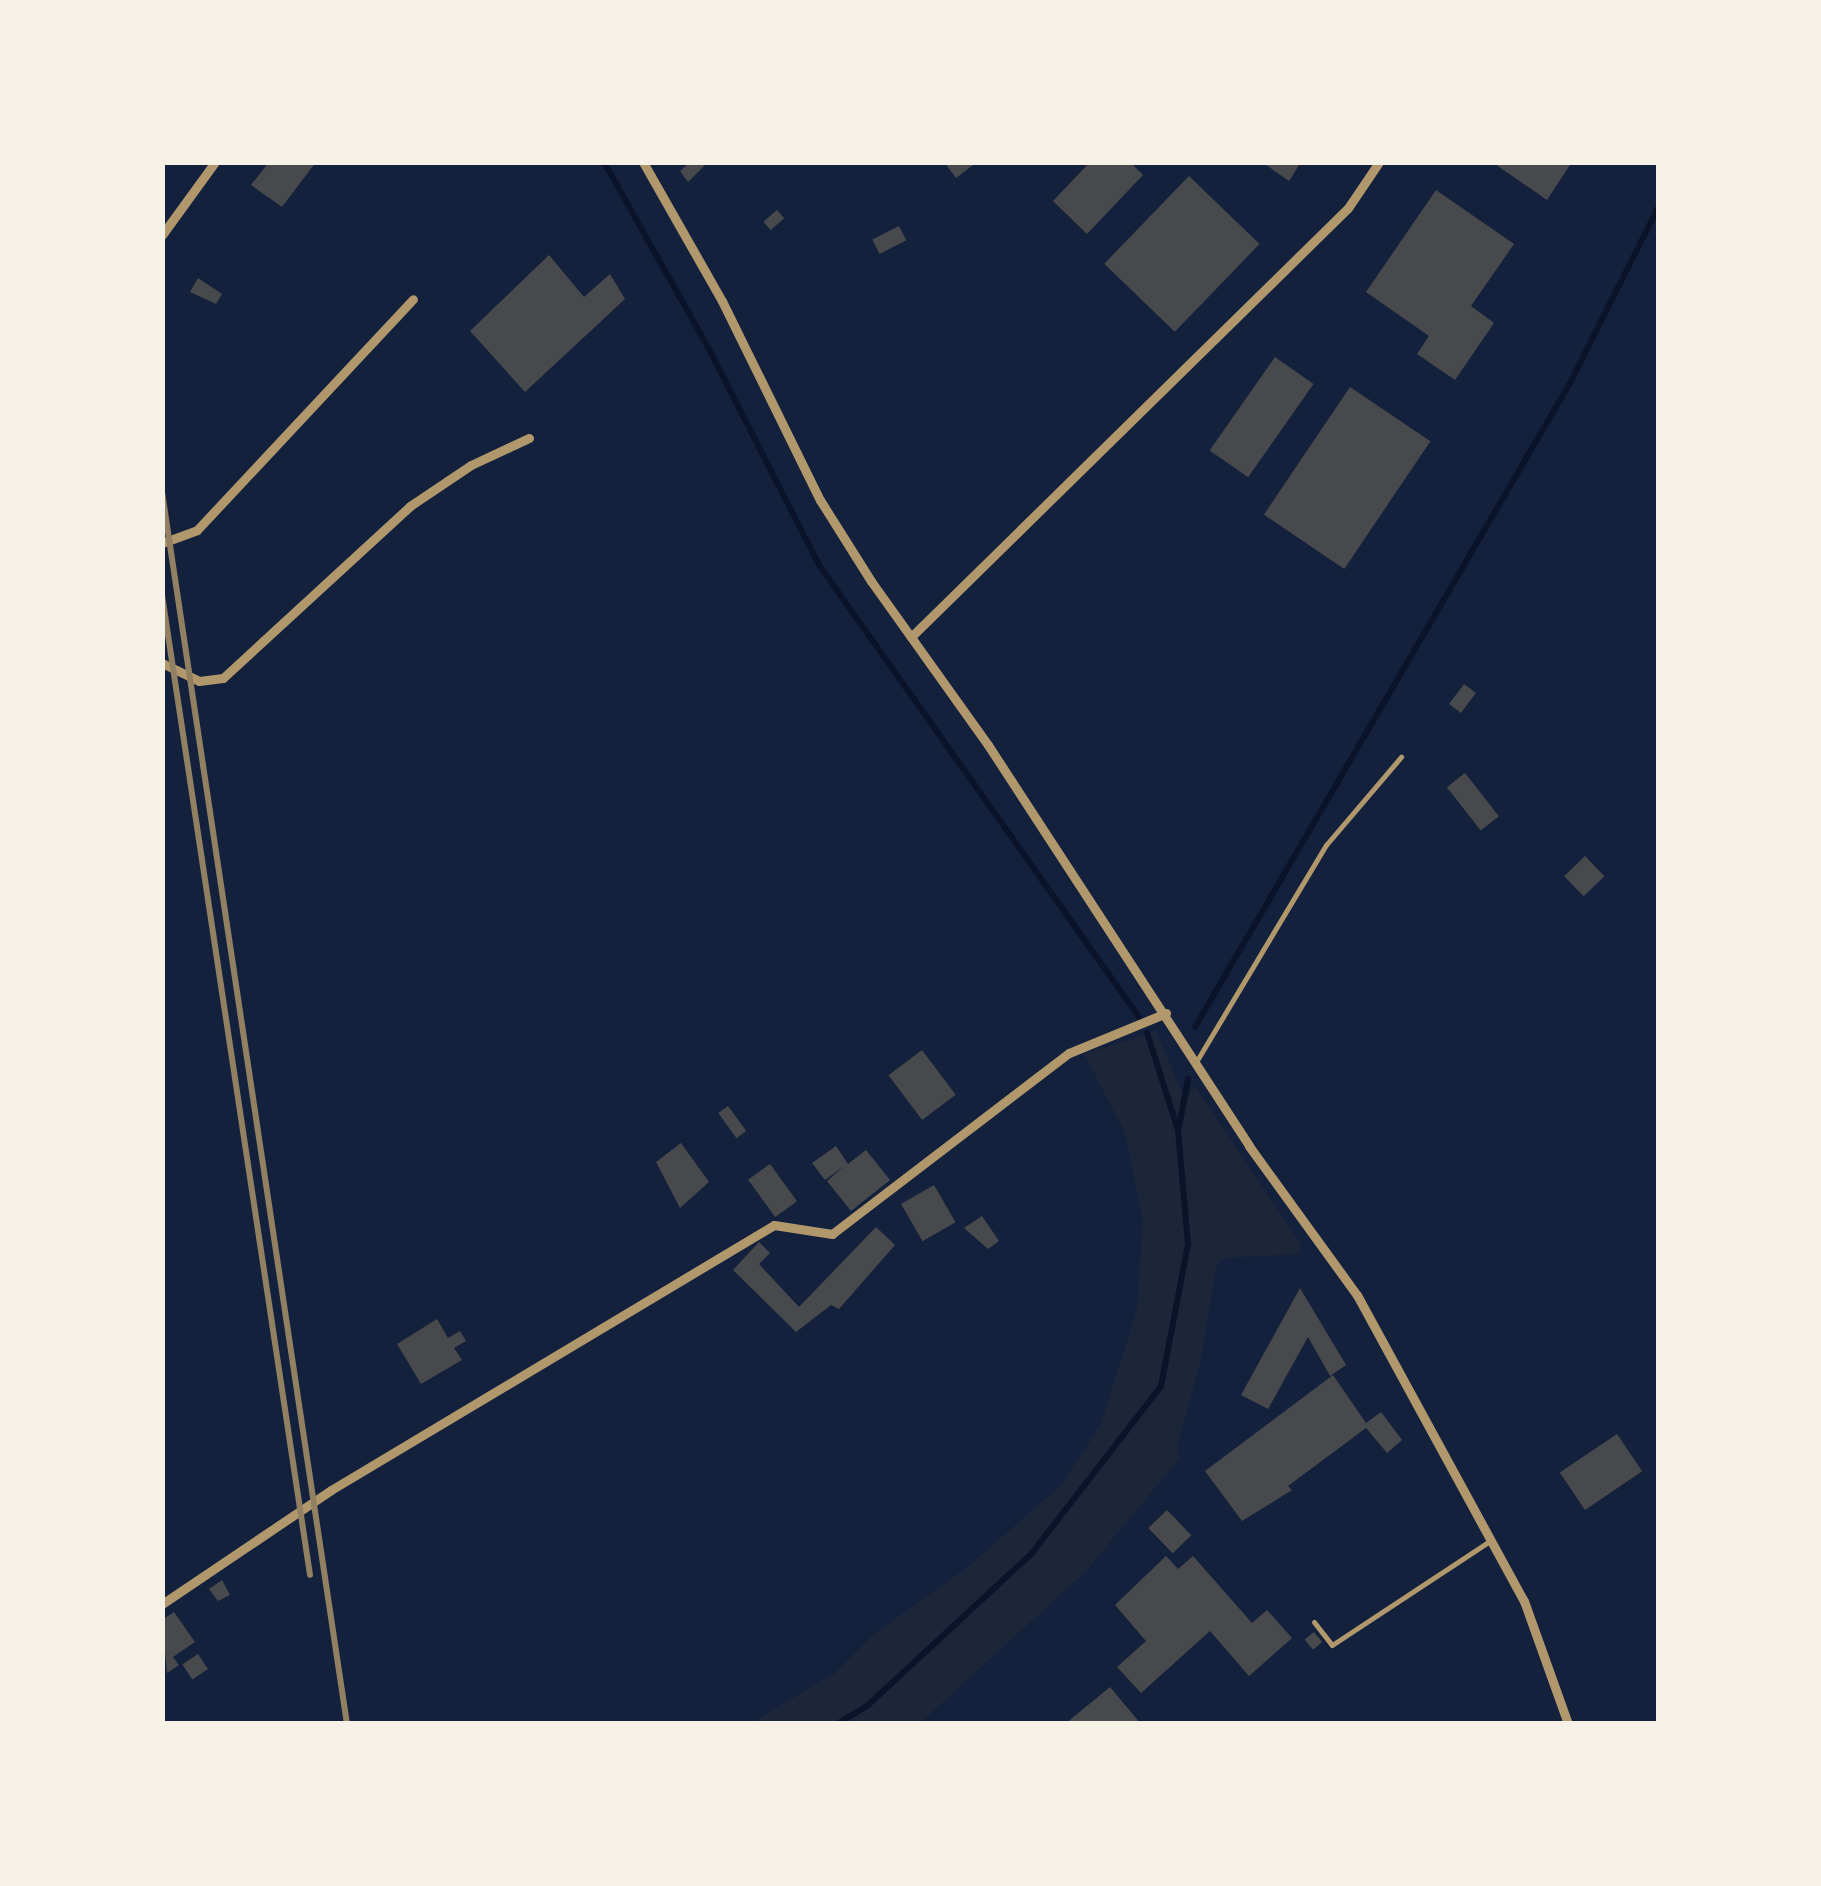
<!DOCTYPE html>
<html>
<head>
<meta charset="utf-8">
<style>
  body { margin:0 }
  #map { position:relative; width:1821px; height:1886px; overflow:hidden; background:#14213d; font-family:Roboto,sans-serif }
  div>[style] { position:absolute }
  .green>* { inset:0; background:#1d2539 }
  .stream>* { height:6px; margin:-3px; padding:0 3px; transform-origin:3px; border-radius:3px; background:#0b132b }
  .building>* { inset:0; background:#48494c; transform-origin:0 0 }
  .service>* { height:5px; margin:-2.5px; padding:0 2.5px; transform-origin:2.5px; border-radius:2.5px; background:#b1986c }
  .minor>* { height:9px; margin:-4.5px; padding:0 4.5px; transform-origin:4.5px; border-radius:4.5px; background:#b1986c }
  .rail>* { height:6px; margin:-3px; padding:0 3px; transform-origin:3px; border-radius:3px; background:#918062 }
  span { translate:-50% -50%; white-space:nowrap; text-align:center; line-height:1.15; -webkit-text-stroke:8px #f6f1e7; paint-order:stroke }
  .frame { position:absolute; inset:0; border:165px solid #f6f1e7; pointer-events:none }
</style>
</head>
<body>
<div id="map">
  <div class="green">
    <div style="clip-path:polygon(1156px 1031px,1186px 1102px,1194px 1085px,1301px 1245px,1299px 1254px,1223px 1258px,1216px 1266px,1200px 1363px,1177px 1447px,1180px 1458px,1085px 1572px,920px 1723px,751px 1723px,835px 1673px,874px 1634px,968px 1567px,1061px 1485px,1101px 1424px,1137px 1309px,1143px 1220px,1125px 1132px,1084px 1054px)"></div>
  </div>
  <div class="stream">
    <div style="left:604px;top:162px;width:217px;rotate:60.7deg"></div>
    <div style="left:710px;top:351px;width:240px;rotate:63deg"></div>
    <div style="left:819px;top:565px;width:554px;rotate:54.7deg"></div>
    <div style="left:1195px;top:1027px;width:745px;rotate:-59.79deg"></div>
    <div style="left:1570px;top:383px;width:196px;rotate:-63.3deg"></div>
    <div style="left:1179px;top:1127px;width:49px;rotate:-79.4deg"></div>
    <div style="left:837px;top:1724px;width:35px;rotate:-31deg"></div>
    <div style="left:867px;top:1706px;width:225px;rotate:-42.8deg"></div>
    <div style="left:1032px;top:1553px;width:211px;rotate:-52.3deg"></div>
    <div style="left:1161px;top:1386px;width:145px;rotate:-79.2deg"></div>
    <div style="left:1188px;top:1244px;width:114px;rotate:-95deg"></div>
    <div style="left:1178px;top:1130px;width:102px;rotate:-107.7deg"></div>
  </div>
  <div class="building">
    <div style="clip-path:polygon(269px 162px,316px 162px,282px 207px,251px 185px)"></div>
    <div style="clip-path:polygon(690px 162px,708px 162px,688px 182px,680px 171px)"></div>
    <div style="clip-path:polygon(944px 162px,977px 162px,956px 178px)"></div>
    <div style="clip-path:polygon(1090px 162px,1130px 162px,1143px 175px,1087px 234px,1053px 201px)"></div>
    <div style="clip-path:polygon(1262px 162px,1301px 162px,1289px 181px)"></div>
    <div style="clip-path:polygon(1492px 162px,1572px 162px,1547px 200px)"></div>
    <div style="left:1189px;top:176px;width:98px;height:122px;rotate:44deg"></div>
    <div style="clip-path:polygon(1436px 190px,1514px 244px,1471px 306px,1494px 323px,1455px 380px,1417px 354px,1429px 336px,1366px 292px)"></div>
    <div style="left:777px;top:210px;width:11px;height:18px;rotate:49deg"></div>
    <div style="left:899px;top:226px;width:16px;height:30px;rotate:63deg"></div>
    <div style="clip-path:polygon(549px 255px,584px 297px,610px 274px,625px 299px,525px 392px,470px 331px)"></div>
    <div style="clip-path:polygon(198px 278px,222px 294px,216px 304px,190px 292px)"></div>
    <div style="left:1275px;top:357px;width:47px;height:114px;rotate:35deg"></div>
    <div style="left:1350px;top:387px;width:97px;height:154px;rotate:34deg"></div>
    <div style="left:1464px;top:684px;width:15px;height:25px;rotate:37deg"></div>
    <div style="left:1465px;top:773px;width:55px;height:23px;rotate:52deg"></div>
    <div style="left:1585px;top:856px;width:28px;height:29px;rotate:46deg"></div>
    <div style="left:922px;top:1050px;width:56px;height:42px;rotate:53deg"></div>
    <div style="left:728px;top:1106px;width:31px;height:12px;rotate:54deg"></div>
    <div style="clip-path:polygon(681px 1143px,709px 1182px,680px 1208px,656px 1162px)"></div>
    <div style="clip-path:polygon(836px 1146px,848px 1164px,866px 1150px,890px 1180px,851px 1211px,827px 1181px,844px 1166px,825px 1180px,812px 1163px)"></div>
    <div style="left:770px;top:1164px;width:46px;height:27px;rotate:54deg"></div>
    <div style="left:934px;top:1185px;width:43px;height:38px;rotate:60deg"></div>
    <div style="clip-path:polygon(982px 1216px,999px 1241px,988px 1249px,964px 1228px)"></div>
    <div style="clip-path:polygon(876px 1227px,895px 1245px,839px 1309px,831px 1305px,796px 1332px,733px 1270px,759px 1242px,770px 1253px,759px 1264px,799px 1307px)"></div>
    <div style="clip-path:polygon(1300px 1288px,1346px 1365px,1330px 1376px,1308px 1337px,1268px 1409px,1241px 1395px)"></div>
    <div style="clip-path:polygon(437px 1319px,448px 1338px,460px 1331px,466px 1341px,454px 1348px,462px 1360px,421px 1384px,397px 1344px)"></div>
    <div style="clip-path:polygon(1333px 1375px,1366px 1423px,1381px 1412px,1402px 1440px,1387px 1453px,1366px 1428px,1288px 1486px,1292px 1490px,1242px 1521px,1205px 1471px)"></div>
    <div style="left:1617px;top:1434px;width:45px;height:69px;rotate:56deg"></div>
    <div style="left:1167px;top:1510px;width:35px;height:26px;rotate:46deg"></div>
    <div style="clip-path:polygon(1166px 1556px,1178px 1569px,1193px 1556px,1252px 1623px,1267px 1610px,1292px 1638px,1249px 1676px,1210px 1631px,1141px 1693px,1117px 1667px,1146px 1641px,1115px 1605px)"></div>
    <div style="clip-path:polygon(222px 1580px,230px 1595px,218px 1601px,209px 1589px)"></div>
    <div style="clip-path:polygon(174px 1612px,195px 1642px,173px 1657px,179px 1665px,167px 1673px,162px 1620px)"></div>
    <div style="left:1314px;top:1632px;width:13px;height:12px;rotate:51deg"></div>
    <div style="left:198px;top:1654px;width:18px;height:19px;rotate:56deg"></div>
    <div style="clip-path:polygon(1110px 1687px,1141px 1724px,1065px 1724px)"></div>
  </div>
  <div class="service">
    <div style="left:1196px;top:1062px;width:253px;rotate:-59.1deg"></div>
    <div style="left:1326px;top:845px;width:116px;rotate:-49.6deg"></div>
    <div style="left:1314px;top:1622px;width:29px;rotate:52deg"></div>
    <div style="left:1332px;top:1645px;width:191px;rotate:-33.4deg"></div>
  </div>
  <div class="minor">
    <div style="left:643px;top:162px;width:160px;rotate:60.4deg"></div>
    <div style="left:722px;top:301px;width:222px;rotate:63.8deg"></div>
    <div style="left:820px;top:500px;width:96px;rotate:57.8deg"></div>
    <div style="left:871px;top:581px;width:201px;rotate:54.5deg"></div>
    <div style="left:988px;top:745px;width:478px;rotate:56.9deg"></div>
    <div style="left:1249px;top:1146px;width:184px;rotate:54.1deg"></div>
    <div style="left:1357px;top:1295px;width:349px;rotate:61.4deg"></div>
    <div style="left:1524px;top:1601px;width:131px;rotate:70.3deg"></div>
    <div style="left:162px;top:235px;width:90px;rotate:-54deg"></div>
    <div style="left:162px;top:543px;width:37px;rotate:-20deg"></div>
    <div style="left:197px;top:530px;width:316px;rotate:-46.9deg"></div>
    <div style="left:911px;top:637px;width:612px;rotate:-44.47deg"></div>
    <div style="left:1348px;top:208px;width:55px;rotate:-56deg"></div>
    <div style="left:162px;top:663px;width:41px;rotate:25.9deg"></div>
    <div style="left:199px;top:681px;width:24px;rotate:-7deg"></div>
    <div style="left:223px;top:678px;width:254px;rotate:-42.6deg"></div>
    <div style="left:410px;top:506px;width:73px;rotate:-33.9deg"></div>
    <div style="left:471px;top:465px;width:64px;rotate:-25deg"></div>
    <div style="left:162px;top:1604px;width:204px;rotate:-34deg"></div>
    <div style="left:331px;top:1490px;width:516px;rotate:-30.89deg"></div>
    <div style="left:774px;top:1225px;width:59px;rotate:8.8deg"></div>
    <div style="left:832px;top:1234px;width:298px;rotate:-37.4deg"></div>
    <div style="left:1069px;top:1053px;width:105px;rotate:-22.4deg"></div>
  </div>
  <div class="rail">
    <div style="left:162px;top:492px;width:1246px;rotate:81.46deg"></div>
    <div style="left:162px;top:595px;width:991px;rotate:81.41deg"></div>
  </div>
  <div class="frame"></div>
</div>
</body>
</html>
